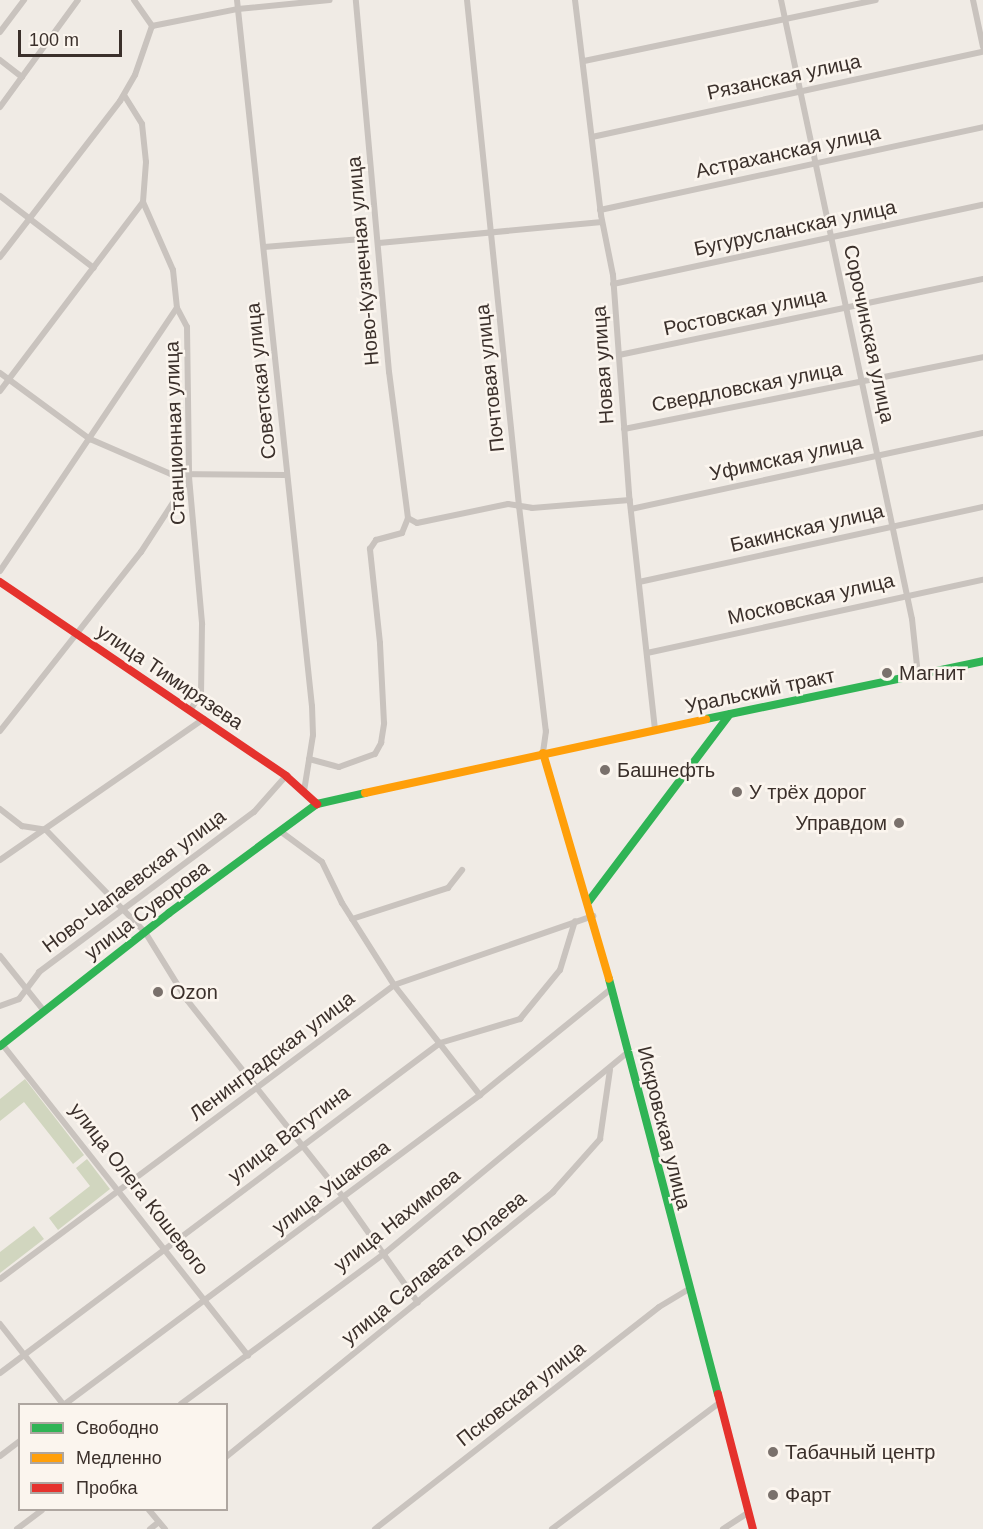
<!DOCTYPE html>
<html>
<head>
<meta charset="utf-8">
<style>
  body { margin:0 }
  #map { position:relative; width:983px; height:1529px; overflow:hidden; background:#f0ebe5; font-family:Helvetica,sans-serif }
  div>[style] { position:absolute }
  .green>* { inset:0; background:#d1d6bf }
  .street>* { height:6px; margin:-3px; padding:0 3px; transform-origin:3px; border-radius:3px; background:#c9c3be }
  .fast>* { height:8px; margin:-4px; padding:0 4px; transform-origin:4px; border-radius:4px; background:#30b455 }
  .slow>* { height:8px; margin:-4px; padding:0 4px; transform-origin:4px; border-radius:4px; background:#ff9f0a }
  .jam>* { height:8px; margin:-4px; padding:0 4px; transform-origin:4px; border-radius:4px; background:#e5322d }
  .dots>* { width:16px; height:16px; translate:-50% -50%; box-sizing:border-box; border:3px solid #fbf5ee; border-radius:50% }
  span { translate:-50% -50%; white-space:nowrap; text-align:center; line-height:1.15; -webkit-text-stroke:5px #fbf5ee; paint-order:stroke }
  .street-label { font-size:20px; color:#3b302b }
  .poi-label { font-size:20px; color:#3b302b }
  .left { translate:0 -50%; text-align:left }
  .right { translate:-100% -50%; text-align:right }
  .legend { position:absolute; left:18px; top:1403px; width:210px; height:108px; box-sizing:border-box; background:#fbf5ee; border:2px solid #aea6a0; margin:0; padding:8px 10px; list-style:none; font-size:18px; color:#3b302b }
  .legend li { display:flex; align-items:center; gap:12px; height:30px }
  .legend b { width:30px; border:2px solid #aea6a0 }
  .scale { position:absolute; left:18px; top:30px; width:104px; height:27px; box-sizing:border-box; border:3px solid #3b302b; border-top:0; padding-left:8px; font-size:18px; line-height:21px; white-space:nowrap; color:#3b302b; -webkit-text-stroke:4px #fbf5ee; paint-order:stroke }
</style>
</head>
<body>
<div id="map">
  <div class="green">
    <div style="clip-path:polygon(25px 1079px,84px 1155px,73px 1164px,24px 1102px,0 1121px,0 1099px)"></div>
    <div style="clip-path:polygon(87px 1159px,110px 1189px,58px 1230px,49px 1218px,90px 1186px,76px 1168px)"></div>
    <div style="clip-path:polygon(34px 1226px,44px 1239px,0 1273px,0 1252px)"></div>
  </div>
  <div class="street">
    <div style="left:134px;top:0;width:32px;rotate:55deg"></div>
    <div style="left:237px;top:0;width:710px;rotate:83.94deg"></div>
    <div style="left:312px;top:706px;width:29px;rotate:88deg"></div>
    <div style="left:313px;top:735px;width:57px;rotate:99.1deg"></div>
    <div style="left:467px;top:0;width:509px;rotate:84.13deg"></div>
    <div style="left:519px;top:506px;width:227px;rotate:83.2deg"></div>
    <div style="left:546px;top:731px;width:22px;rotate:98deg"></div>
    <div style="left:575px;top:0;width:217px;rotate:83.1deg"></div>
    <div style="left:601px;top:215px;width:61px;rotate:78.7deg"></div>
    <div style="left:613px;top:275px;width:220px;rotate:85.8deg"></div>
    <div style="left:629px;top:494px;width:236px;rotate:83.7deg"></div>
    <div style="left:781px;top:0;width:633px;rotate:78.05deg"></div>
    <div style="left:912px;top:619px;width:56px;rotate:83.9deg"></div>
    <div style="left:973px;top:0;width:48px;rotate:78deg"></div>
    <div style="left:152px;top:26px;width:88px;rotate:-11.2deg"></div>
    <div style="left:238px;top:9px;width:92px;rotate:-5.6deg"></div>
    <div style="left:0;top:32px;width:40px;rotate:-53deg"></div>
    <div style="left:0;top:60px;width:28px;rotate:38deg"></div>
    <div style="left:584px;top:61px;width:298px;rotate:-11.8deg"></div>
    <div style="left:124px;top:95px;width:34px;rotate:58deg"></div>
    <div style="left:142px;top:124px;width:38px;rotate:84deg"></div>
    <div style="left:146px;top:162px;width:40px;rotate:94.3deg"></div>
    <div style="left:143px;top:202px;width:74px;rotate:66.2deg"></div>
    <div style="left:173px;top:270px;width:38px;rotate:84deg"></div>
    <div style="left:177px;top:308px;width:21px;rotate:62deg"></div>
    <div style="left:187px;top:327px;width:150px;rotate:89.2deg"></div>
    <div style="left:189px;top:477px;width:148px;rotate:84.9deg"></div>
    <div style="left:202px;top:624px;width:69px;rotate:90.8deg"></div>
    <div style="left:201px;top:693px;width:19px;rotate:122deg"></div>
    <div style="left:0;top:107px;width:132px;rotate:-53.9deg"></div>
    <div style="left:592px;top:137px;width:400px;rotate:-12.3deg"></div>
    <div style="left:0;top:196px;width:118px;rotate:37.5deg"></div>
    <div style="left:600px;top:210px;width:392px;rotate:-12.2deg"></div>
    <div style="left:379px;top:243px;width:224px;rotate:-5.4deg"></div>
    <div style="left:264px;top:247px;width:98px;rotate:-4.7deg"></div>
    <div style="left:0;top:257px;width:197px;rotate:-52.4deg"></div>
    <div style="left:120px;top:101px;width:30px;rotate:-60deg"></div>
    <div style="left:135px;top:75px;width:52px;rotate:-70.9deg"></div>
    <div style="left:613px;top:284px;width:378px;rotate:-12.1deg"></div>
    <div style="left:619px;top:355px;width:372px;rotate:-11.8deg"></div>
    <div style="left:0;top:373px;width:112px;rotate:36.3deg"></div>
    <div style="left:90px;top:439px;width:88px;rotate:23.4deg"></div>
    <div style="left:171px;top:474px;width:115px;rotate:0.5deg"></div>
    <div style="left:0;top:391px;width:237px;rotate:-52.9deg"></div>
    <div style="left:624px;top:429px;width:366px;rotate:-11.3deg"></div>
    <div style="left:631px;top:509px;width:360px;rotate:-12.2deg"></div>
    <div style="left:408px;top:518px;width:10px;rotate:29deg"></div>
    <div style="left:417px;top:523px;width:93px;rotate:-11.8deg"></div>
    <div style="left:508px;top:504px;width:24px;rotate:9deg"></div>
    <div style="left:532px;top:508px;width:98px;rotate:-4.7deg"></div>
    <div style="left:0;top:571px;width:317px;rotate:-56.1deg"></div>
    <div style="left:639px;top:582px;width:352px;rotate:-12.3deg"></div>
    <div style="left:647px;top:653px;width:344px;rotate:-12.3deg"></div>
    <div style="left:0;top:731px;width:228px;rotate:-51.8deg"></div>
    <div style="left:141px;top:552px;width:88px;rotate:-57deg"></div>
    <div style="left:309px;top:759px;width:31px;rotate:15deg"></div>
    <div style="left:339px;top:767px;width:38px;rotate:-20deg"></div>
    <div style="left:375px;top:754px;width:13px;rotate:-61deg"></div>
    <div style="left:381px;top:743px;width:20px;rotate:-81deg"></div>
    <div style="left:384px;top:723px;width:80px;rotate:-92.9deg"></div>
    <div style="left:380px;top:643px;width:95px;rotate:-96.1deg"></div>
    <div style="left:370px;top:549px;width:11px;rotate:-56deg"></div>
    <div style="left:376px;top:540px;width:27px;rotate:-15deg"></div>
    <div style="left:402px;top:533px;width:16px;rotate:-68deg"></div>
    <div style="left:408px;top:518px;width:147px;rotate:-97.4deg"></div>
    <div style="left:389px;top:372px;width:373px;rotate:-95.1deg"></div>
    <div style="left:0;top:809px;width:28px;rotate:38deg"></div>
    <div style="left:22px;top:826px;width:24px;rotate:9deg"></div>
    <div style="left:46px;top:830px;width:142px;rotate:45.9deg"></div>
    <div style="left:145px;top:932px;width:80px;rotate:58.3deg"></div>
    <div style="left:187px;top:1000px;width:253px;rotate:51.6deg"></div>
    <div style="left:344px;top:1198px;width:128px;rotate:54.8deg"></div>
    <div style="left:280px;top:831px;width:52px;rotate:36.4deg"></div>
    <div style="left:322px;top:862px;width:46px;rotate:64deg"></div>
    <div style="left:342px;top:903px;width:97px;rotate:57.6deg"></div>
    <div style="left:394px;top:985px;width:140px;rotate:52deg"></div>
    <div style="left:0;top:860px;width:248px;rotate:-34.7deg"></div>
    <div style="left:352px;top:919px;width:101px;rotate:-17.9deg"></div>
    <div style="left:448px;top:888px;width:23px;rotate:-52deg"></div>
    <div style="left:0;top:956px;width:70px;rotate:51.3deg"></div>
    <div style="left:0;top:1006px;width:20px;rotate:-20deg"></div>
    <div style="left:19px;top:999px;width:34px;rotate:-53deg"></div>
    <div style="left:39px;top:972px;width:268px;rotate:-36.7deg"></div>
    <div style="left:254px;top:812px;width:48px;rotate:-48.4deg"></div>
    <div style="left:2px;top:1044px;width:397px;rotate:51.7deg"></div>
    <div style="left:0;top:1279px;width:492px;rotate:-36.7deg"></div>
    <div style="left:394px;top:985px;width:211px;rotate:-19.1deg"></div>
    <div style="left:0;top:1324px;width:102px;rotate:51.8deg"></div>
    <div style="left:0;top:1373px;width:550px;rotate:-36.87deg"></div>
    <div style="left:440px;top:1043px;width:84px;rotate:-16.7deg"></div>
    <div style="left:520px;top:1019px;width:63px;rotate:-50.8deg"></div>
    <div style="left:560px;top:970px;width:51px;rotate:-73deg"></div>
    <div style="left:65px;top:1404px;width:517px;rotate:-36.67deg"></div>
    <div style="left:480px;top:1095px;width:169px;rotate:-39deg"></div>
    <div style="left:181px;top:1404px;width:254px;rotate:-36.5deg"></div>
    <div style="left:385px;top:1253px;width:315px;rotate:-39.6deg"></div>
    <div style="left:0;top:1456px;width:25px;rotate:-37deg"></div>
    <div style="left:226px;top:1457px;width:421px;rotate:-39deg"></div>
    <div style="left:553px;top:1192px;width:71px;rotate:-48.4deg"></div>
    <div style="left:600px;top:1139px;width:70px;rotate:-81.8deg"></div>
    <div style="left:149px;top:1510px;width:25px;rotate:50deg"></div>
    <div style="left:17px;top:1529px;width:31px;rotate:-37deg"></div>
    <div style="left:150px;top:1529px;width:11px;rotate:-38deg"></div>
    <div style="left:375px;top:1529px;width:360px;rotate:-38deg"></div>
    <div style="left:659px;top:1307px;width:35px;rotate:-31deg"></div>
    <div style="left:552px;top:1529px;width:209px;rotate:-37deg"></div>
    <div style="left:723px;top:1529px;width:31px;rotate:-33deg"></div>
  </div>
  <div class="fast">
    <div style="left:706px;top:719px;width:283px;rotate:-11.8deg"></div>
    <div style="left:589px;top:901px;width:234px;rotate:-53deg"></div>
    <div style="left:609px;top:979px;width:429px;rotate:75.3deg"></div>
    <div style="left:0;top:1046px;width:215px;rotate:-38.2deg"></div>
    <div style="left:169px;top:913px;width:184px;rotate:-36.4deg"></div>
    <div style="left:317px;top:804px;width:49px;rotate:-12.9deg"></div>
  </div>
  <div class="slow">
    <div style="left:543px;top:753px;width:235px;rotate:73.7deg"></div>
    <div style="left:365px;top:793px;width:349px;rotate:-12.2deg"></div>
  </div>
  <div class="jam">
    <div style="left:0;top:582px;width:346px;rotate:34.1deg"></div>
    <div style="left:286px;top:776px;width:42px;rotate:42.1deg"></div>
    <div style="left:718px;top:1394px;width:139px;rotate:75.5deg"></div>
  </div>
  <div class="dots">
    <div style="left:887px;top:673px;background:#7a716c"></div>
    <div style="left:605px;top:770px;background:#7a716c"></div>
    <div style="left:737px;top:792px;background:#7a716c"></div>
    <div style="left:899px;top:823px;background:#7a716c"></div>
    <div style="left:158px;top:992px;background:#7a716c"></div>
    <div style="left:773px;top:1452px;background:#7a716c"></div>
    <div style="left:773px;top:1495px;background:#7a716c"></div>
  </div>
  <div class="street-label">
    <span style="left:784px;top:77px;rotate:-12deg">Рязанская улица</span>
    <span style="left:788px;top:152px;rotate:-12deg">Астраханская улица</span>
    <span style="left:795px;top:228px;rotate:-12deg">Бугурусланская улица</span>
    <span style="left:363px;top:261px;rotate:-95deg">Ново-Кузнечная улица</span>
    <span style="left:745px;top:312px;rotate:-12deg">Ростовская улица</span>
    <span style="left:869px;top:334px;rotate:78deg">Сорочинская улица</span>
    <span style="left:603px;top:365px;rotate:-94deg">Новая улица</span>
    <span style="left:490px;top:378px;rotate:-96deg">Почтовая улица</span>
    <span style="left:261px;top:381px;rotate:-96deg">Советская улица</span>
    <span style="left:747px;top:387px;rotate:-11deg">Свердловская улица</span>
    <span style="left:175px;top:433px;rotate:-92deg">Станционная улица</span>
    <span style="left:786px;top:458px;rotate:-12deg">Уфимская улица</span>
    <span style="left:807px;top:528px;rotate:-13deg">Бакинская улица</span>
    <span style="left:811px;top:599px;rotate:-13deg">Московская улица</span>
    <span style="left:170px;top:677px;rotate:34deg">улица Тимирязева</span>
    <span style="left:760px;top:691px;rotate:-12deg">Уральский тракт</span>
    <span style="left:134px;top:881px;rotate:-37deg">Ново-Чапаевская улица</span>
    <span style="left:147px;top:910px;rotate:-37deg">улица Суворова</span>
    <span style="left:272px;top:1056px;rotate:-37deg">Ленинградская улица</span>
    <span style="left:664px;top:1128px;rotate:76deg">Искровская улица</span>
    <span style="left:289px;top:1134px;rotate:-37deg">улица Ватутина</span>
    <span style="left:331px;top:1187px;rotate:-37deg">улица Ушакова</span>
    <span style="left:139px;top:1189px;rotate:52deg">улица Олега Кошевого</span>
    <span style="left:397px;top:1220px;rotate:-38deg">улица Нахимова</span>
    <span style="left:434px;top:1268px;rotate:-39deg">улица Салавата Юлаева</span>
    <span style="left:521px;top:1394px;rotate:-38deg">Псковская улица</span>
  </div>
  <div class="poi-label">
    <span class="left" style="left:899px;top:673px">Магнит</span>
    <span class="left" style="left:617px;top:770px">Башнефть</span>
    <span class="left" style="left:749px;top:792px">У трёх дорог</span>
    <span class="right" style="left:887px;top:823px">Управдом</span>
    <span class="left" style="left:170px;top:992px">Ozon</span>
    <span class="left" style="left:785px;top:1452px">Табачный центр</span>
    <span class="left" style="left:785px;top:1495px">Фарт</span>
  </div>
  <ul class="legend">
  <li><b style="height:8px;background:#30b455"></b>Свободно</li>
  <li><b style="height:8px;background:#ff9f0a"></b>Медленно</li>
  <li><b style="height:8px;background:#e5322d"></b>Пробка</li>
  </ul>
  <div class="scale">100 m</div>
</div>
</body>
</html>
